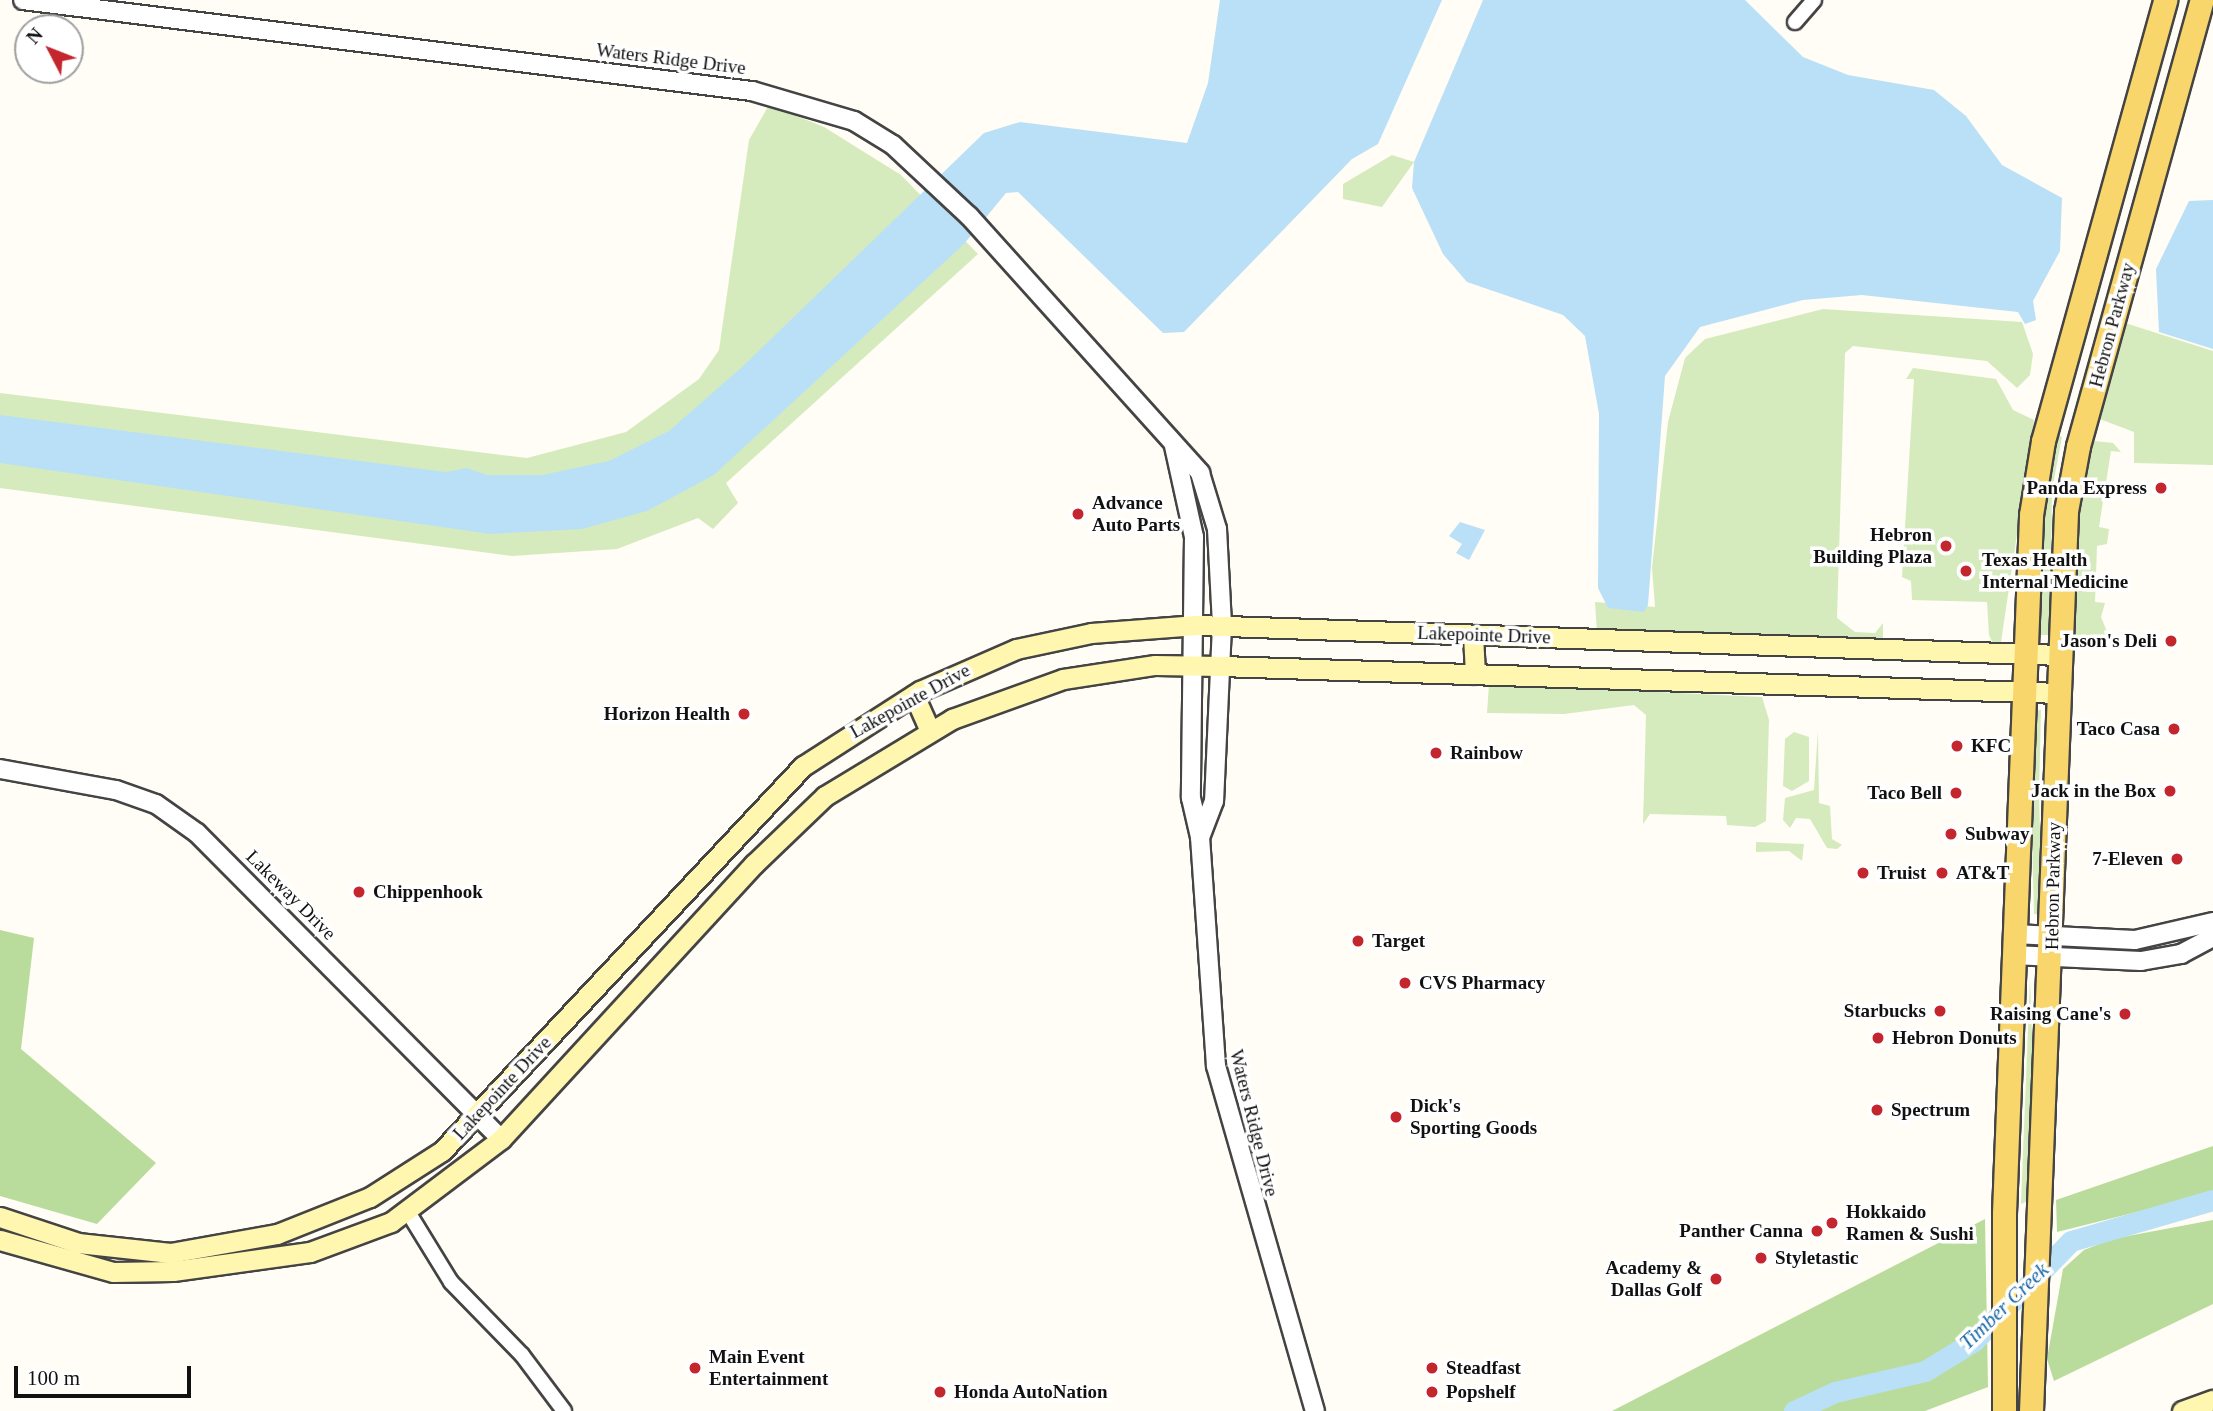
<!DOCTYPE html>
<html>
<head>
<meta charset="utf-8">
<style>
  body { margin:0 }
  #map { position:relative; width:2213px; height:1411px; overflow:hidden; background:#fffdf5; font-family:"Times New Roman",serif }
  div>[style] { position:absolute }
  .green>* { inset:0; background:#d5ebbd }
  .forest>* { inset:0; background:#b9dc9c }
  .water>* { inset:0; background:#b9e0f7 }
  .river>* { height:21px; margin:-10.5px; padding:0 10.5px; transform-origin:10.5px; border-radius:10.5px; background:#b9e0f7 }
  .roads { filter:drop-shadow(2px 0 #444) drop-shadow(-2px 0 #444) drop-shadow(0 2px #444) drop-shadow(0 -2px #444) }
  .minor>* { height:14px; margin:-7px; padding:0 7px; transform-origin:7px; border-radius:7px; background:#fff }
  .tertiary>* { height:18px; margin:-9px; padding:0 9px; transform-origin:9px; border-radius:9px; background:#fff }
  .secondary>* { height:19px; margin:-9.5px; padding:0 9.5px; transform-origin:9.5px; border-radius:9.5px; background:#fff6b0 }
  .primary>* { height:23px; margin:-11.5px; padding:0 11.5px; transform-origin:11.5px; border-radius:11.5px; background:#f9d66b }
  .dots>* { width:19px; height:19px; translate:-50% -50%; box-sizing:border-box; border:4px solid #fff; border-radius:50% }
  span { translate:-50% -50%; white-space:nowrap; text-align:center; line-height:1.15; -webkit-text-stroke:7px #fff; paint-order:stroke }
  .street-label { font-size:19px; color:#111 }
  .poi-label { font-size:19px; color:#111; font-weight:700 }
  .right { translate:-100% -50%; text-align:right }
  .left { translate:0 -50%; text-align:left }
  .water-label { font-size:21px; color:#1768a6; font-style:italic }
  .north { position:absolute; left:14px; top:14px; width:70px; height:70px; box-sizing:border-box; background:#fff; border:2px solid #a0a0a0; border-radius:50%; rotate:312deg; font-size:19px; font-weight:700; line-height:28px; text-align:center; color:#111 }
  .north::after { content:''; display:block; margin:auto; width:24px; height:32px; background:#c4262e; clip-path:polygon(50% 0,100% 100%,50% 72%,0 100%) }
  .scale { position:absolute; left:14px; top:1366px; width:177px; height:32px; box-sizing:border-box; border:4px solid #111; border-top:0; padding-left:9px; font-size:21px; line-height:24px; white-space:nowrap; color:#111; -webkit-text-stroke:5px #fff; paint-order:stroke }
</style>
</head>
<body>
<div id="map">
  <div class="green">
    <div style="clip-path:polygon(769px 105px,824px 127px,901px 175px,978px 254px,726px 483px,738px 503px,713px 529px,698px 518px,617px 549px,512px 556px,0 488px,0 393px,527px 458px,626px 432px,699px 379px,719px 350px,749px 140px)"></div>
    <div style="clip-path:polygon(1392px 155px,1414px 162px,1382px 207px,1343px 199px,1343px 184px)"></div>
    <div style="clip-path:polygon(1823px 309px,2022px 322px,2033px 354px,2030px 375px,2017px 388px,1987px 361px,1853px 346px,1845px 353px,1837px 618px,1855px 632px,1875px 633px,1883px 623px,1883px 639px,1597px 633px,1595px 602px,1655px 607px,1652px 568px,1668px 422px,1685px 358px,1705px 339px)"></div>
    <div style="clip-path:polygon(2122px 322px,2213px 351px,2213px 465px,2134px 463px,2134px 432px,2097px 418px)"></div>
    <div style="clip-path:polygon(1913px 368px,1996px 379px,2013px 410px,2034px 420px,2001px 642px,1993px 644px,1989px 635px,1987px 602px,1912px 600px,1911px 581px,1902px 577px,1914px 379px,1906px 379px)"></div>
    <div style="clip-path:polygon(2056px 434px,2062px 437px,2052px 490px,2050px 635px,2041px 635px,2040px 518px)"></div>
    <div style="clip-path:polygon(2094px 441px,2113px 443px,2121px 452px,2111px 451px,2099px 527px,2109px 529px,2107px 544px,2097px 546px,2095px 602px,2105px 603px,2101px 617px,2110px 639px,2121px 639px,2115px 649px,2083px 648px,2071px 635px,2073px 540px,2087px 445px)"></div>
    <div style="clip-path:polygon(1489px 684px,1762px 697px,1769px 720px,1766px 821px,1755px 827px,1727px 825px,1726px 816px,1650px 814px,1643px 824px,1646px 715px,1634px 705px,1564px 714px,1487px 713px)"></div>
    <div style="clip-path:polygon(2041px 710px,2039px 793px,2042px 915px,2034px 914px,2031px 796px,2033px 711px)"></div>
    <div style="clip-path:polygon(1818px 730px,1819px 803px,1830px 806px,1832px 839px,1842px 845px,1837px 849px,1827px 848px,1810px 819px,1796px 818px,1790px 828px,1783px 820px,1785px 798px,1814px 790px)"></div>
    <div style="clip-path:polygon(1794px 732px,1809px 737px,1809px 781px,1792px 791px,1783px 786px,1785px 739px)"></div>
    <div style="clip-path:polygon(1756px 842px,1804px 844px,1802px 861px,1789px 851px,1756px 852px)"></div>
    <div style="clip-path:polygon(2030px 979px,2034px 1088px,2030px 1200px,2021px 1204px)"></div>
  </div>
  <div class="forest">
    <div style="clip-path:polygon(0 930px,34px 938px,21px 1049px,156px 1163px,97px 1224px,0 1196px)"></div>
    <div style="clip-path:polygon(2213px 1146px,2213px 1193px,2057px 1232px,2056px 1200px)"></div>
    <div style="clip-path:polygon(1985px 1219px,1988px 1387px,1925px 1411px,1612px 1411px)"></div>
    <div style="clip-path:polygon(2213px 1220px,2213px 1304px,2054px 1381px,2047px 1359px,2063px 1269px,2084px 1250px,2112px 1239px)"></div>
  </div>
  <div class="water">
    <div style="clip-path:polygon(1220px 0,1442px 0,1378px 144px,1352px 159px,1184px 332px,1163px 333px,1018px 192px,1006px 193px,964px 244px,714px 475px,647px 511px,582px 529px,490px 534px,0 463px,0 415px,446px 472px,467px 468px,487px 475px,542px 475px,609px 461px,669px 431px,742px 367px,984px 133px,1020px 122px,1187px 143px,1208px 83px)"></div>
    <div style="clip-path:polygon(1483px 0,1745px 0,1803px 57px,1848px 75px,1934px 90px,1966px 116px,2002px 165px,2062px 198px,2060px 251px,2033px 301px,2036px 320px,2025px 324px,2018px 312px,1862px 295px,1803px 300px,1700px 327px,1665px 376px,1648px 605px,1644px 612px,1608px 608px,1598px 588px,1599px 414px,1585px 336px,1563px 315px,1467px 282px,1443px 254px,1412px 188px,1414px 162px)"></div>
    <div style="clip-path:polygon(2213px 200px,2213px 349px,2159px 332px,2156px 269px,2189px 201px)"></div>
    <div style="clip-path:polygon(1460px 522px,1485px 530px,1469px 560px,1456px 553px,1462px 544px,1449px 536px)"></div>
  </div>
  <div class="river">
    <div style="left:1794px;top:1411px;width:45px;rotate:-24.9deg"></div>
    <div style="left:1835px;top:1392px;width:92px;rotate:-13.1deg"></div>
    <div style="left:1925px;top:1371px;width:57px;rotate:-31.5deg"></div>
    <div style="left:1974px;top:1341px;width:139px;rotate:-45.9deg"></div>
    <div style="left:2071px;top:1241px;width:148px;rotate:-16.1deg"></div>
  </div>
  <div class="roads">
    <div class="minor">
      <div style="left:1795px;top:22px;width:29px;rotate:-49deg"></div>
      <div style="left:408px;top:1212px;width:82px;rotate:58.4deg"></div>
      <div style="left:451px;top:1282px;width:102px;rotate:45.8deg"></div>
      <div style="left:522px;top:1355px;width:70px;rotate:53.1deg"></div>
    </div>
    <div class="tertiary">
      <div style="left:23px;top:0;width:735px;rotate:7.12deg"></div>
      <div style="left:752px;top:91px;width:106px;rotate:16.4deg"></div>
      <div style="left:854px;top:121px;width:46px;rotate:31.6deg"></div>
      <div style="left:893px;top:145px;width:104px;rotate:43.1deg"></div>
      <div style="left:969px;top:216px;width:346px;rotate:48deg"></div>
      <div style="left:1200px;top:473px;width:59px;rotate:73.1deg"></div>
      <div style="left:1217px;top:529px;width:97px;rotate:87deg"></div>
      <div style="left:1222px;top:626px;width:175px;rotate:92.6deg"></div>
      <div style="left:1214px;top:801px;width:39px;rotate:111deg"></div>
      <div style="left:1174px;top:446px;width:93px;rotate:77.6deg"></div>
      <div style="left:1194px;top:537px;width:261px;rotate:90.7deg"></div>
      <div style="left:1191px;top:798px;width:40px;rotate:77deg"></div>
      <div style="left:1200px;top:837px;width:230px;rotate:86deg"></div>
      <div style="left:1216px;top:1066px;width:359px;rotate:74deg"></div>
      <div style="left:0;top:769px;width:118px;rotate:10.3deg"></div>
      <div style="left:116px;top:790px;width:42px;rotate:19.3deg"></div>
      <div style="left:156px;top:804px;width:50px;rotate:35.3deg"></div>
      <div style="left:197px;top:833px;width:431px;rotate:45.2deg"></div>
      <div style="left:2014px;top:934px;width:121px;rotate:2.8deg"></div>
      <div style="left:2135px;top:940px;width:80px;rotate:-13deg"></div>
      <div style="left:2013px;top:955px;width:128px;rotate:2.7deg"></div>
      <div style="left:2141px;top:961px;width:41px;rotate:-9.9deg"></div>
      <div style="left:2181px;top:954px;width:36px;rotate:-28deg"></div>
    </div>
    <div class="secondary">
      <div style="left:1473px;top:635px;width:39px;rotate:87deg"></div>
      <div style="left:914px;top:695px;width:39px;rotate:66deg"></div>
      <div style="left:0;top:1217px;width:82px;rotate:18.4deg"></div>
      <div style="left:78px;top:1243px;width:93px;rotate:6.2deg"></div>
      <div style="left:170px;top:1253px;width:109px;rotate:-10.1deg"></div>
      <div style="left:277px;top:1234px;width:100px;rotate:-21.7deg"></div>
      <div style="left:370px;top:1197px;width:85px;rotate:-32.6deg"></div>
      <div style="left:442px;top:1151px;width:528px;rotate:-46.84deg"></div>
      <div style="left:803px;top:766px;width:139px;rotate:-32.7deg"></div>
      <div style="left:920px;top:691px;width:105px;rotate:-23.6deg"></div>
      <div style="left:1016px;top:649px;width:77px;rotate:-12deg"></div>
      <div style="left:1091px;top:633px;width:106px;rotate:-4.3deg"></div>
      <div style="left:1197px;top:625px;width:864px;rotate:1.99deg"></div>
      <div style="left:0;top:1240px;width:117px;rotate:15.8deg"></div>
      <div style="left:113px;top:1272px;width:60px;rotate:-1deg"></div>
      <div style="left:173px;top:1271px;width:138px;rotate:-7.9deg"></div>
      <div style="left:310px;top:1252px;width:86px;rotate:-20.3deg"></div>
      <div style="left:391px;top:1222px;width:138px;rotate:-37deg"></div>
      <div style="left:501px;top:1139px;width:374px;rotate:-47.4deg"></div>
      <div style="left:754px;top:864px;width:98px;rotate:-43.8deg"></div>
      <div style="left:825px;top:796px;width:149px;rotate:-31.2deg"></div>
      <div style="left:952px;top:719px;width:118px;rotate:-19.8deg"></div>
      <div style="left:1063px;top:679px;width:93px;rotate:-8.7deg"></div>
      <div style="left:1155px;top:665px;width:65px;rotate:0.9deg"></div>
      <div style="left:1220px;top:666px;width:839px;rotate:1.84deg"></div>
      <div style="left:2182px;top:1411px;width:33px;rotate:-20deg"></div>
    </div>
    <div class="primary">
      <div style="left:2004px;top:1411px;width:198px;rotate:-90deg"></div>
      <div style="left:2004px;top:1213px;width:699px;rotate:-87.78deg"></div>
      <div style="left:2031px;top:515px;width:75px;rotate:-80.8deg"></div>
      <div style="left:2043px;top:441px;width:458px;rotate:-74.5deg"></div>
      <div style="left:2031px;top:1411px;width:901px;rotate:-87.77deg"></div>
      <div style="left:2066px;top:511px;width:66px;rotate:-79.5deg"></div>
      <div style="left:2078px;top:446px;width:463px;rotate:-74.5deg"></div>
    </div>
  </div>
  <div class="dots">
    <div style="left:2161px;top:488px;background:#c4262e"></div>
    <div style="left:1078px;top:514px;background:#c4262e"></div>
    <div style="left:1946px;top:546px;background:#c4262e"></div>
    <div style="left:1966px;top:571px;background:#c4262e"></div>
    <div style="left:2171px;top:641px;background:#c4262e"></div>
    <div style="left:744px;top:714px;background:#c4262e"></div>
    <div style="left:2174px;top:729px;background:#c4262e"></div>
    <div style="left:1957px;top:746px;background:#c4262e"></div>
    <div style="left:1436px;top:753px;background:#c4262e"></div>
    <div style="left:2170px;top:791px;background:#c4262e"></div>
    <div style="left:1956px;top:793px;background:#c4262e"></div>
    <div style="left:1951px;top:834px;background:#c4262e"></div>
    <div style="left:2177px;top:859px;background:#c4262e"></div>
    <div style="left:1863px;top:873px;background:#c4262e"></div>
    <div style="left:1942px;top:873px;background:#c4262e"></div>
    <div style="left:359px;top:892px;background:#c4262e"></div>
    <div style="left:1358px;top:941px;background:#c4262e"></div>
    <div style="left:1405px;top:983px;background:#c4262e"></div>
    <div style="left:1940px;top:1011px;background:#c4262e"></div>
    <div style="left:2125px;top:1014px;background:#c4262e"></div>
    <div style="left:1878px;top:1038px;background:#c4262e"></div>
    <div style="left:1877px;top:1110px;background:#c4262e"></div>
    <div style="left:1396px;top:1117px;background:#c4262e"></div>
    <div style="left:1832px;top:1223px;background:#c4262e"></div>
    <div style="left:1817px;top:1231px;background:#c4262e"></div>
    <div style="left:1761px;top:1258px;background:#c4262e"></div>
    <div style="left:1716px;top:1279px;background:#c4262e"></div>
    <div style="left:695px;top:1368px;background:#c4262e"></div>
    <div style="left:1432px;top:1368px;background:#c4262e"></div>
    <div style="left:940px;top:1392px;background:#c4262e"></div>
    <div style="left:1432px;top:1392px;background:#c4262e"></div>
  </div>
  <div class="street-label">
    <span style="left:671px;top:59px;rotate:7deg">Waters Ridge Drive</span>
    <span style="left:2112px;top:325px;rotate:-75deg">Hebron Parkway</span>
    <span style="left:1484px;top:635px;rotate:2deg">Lakepointe Drive</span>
    <span style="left:910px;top:701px;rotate:-29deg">Lakepointe Drive</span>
    <span style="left:2053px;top:886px;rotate:-89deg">Hebron Parkway</span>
    <span style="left:291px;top:895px;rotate:45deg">Lakeway Drive</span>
    <span style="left:502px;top:1088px;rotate:-47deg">Lakepointe Drive</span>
    <span style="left:1254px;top:1123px;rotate:76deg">Waters Ridge Drive</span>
  </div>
  <div class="poi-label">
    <span class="right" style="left:2147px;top:488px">Panda Express</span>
    <span class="left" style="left:1092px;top:514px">Advance<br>Auto Parts</span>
    <span class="right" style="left:1932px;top:546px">Hebron<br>Building Plaza</span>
    <span class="left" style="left:1982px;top:571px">Texas Health<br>Internal Medicine</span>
    <span class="right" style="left:2157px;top:641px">Jason's Deli</span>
    <span class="right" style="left:730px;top:714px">Horizon Health</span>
    <span class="right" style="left:2160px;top:729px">Taco Casa</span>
    <span class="left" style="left:1971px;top:746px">KFC</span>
    <span class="left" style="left:1450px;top:753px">Rainbow</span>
    <span class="right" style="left:2156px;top:791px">Jack in the Box</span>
    <span class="right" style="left:1942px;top:793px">Taco Bell</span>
    <span class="left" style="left:1965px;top:834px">Subway</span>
    <span class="right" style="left:2163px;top:859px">7-Eleven</span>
    <span class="left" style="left:1877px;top:873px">Truist</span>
    <span class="left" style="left:1956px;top:873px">AT&amp;T</span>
    <span class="left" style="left:373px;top:892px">Chippenhook</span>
    <span class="left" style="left:1372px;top:941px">Target</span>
    <span class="left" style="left:1419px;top:983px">CVS Pharmacy</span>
    <span class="right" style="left:1926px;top:1011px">Starbucks</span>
    <span class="right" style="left:2111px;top:1014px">Raising Cane's</span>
    <span class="left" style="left:1892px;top:1038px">Hebron Donuts</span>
    <span class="left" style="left:1410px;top:1117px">Dick's<br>Sporting Goods</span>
    <span class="left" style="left:1891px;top:1110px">Spectrum</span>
    <span class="left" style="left:1846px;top:1223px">Hokkaido<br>Ramen &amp; Sushi</span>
    <span class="right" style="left:1803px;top:1231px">Panther Canna</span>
    <span class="left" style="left:1775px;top:1258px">Styletastic</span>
    <span class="right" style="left:1702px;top:1279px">Academy &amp;<br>Dallas Golf</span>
    <span class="left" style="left:709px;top:1368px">Main Event<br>Entertainment</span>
    <span class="left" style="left:1446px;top:1368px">Steadfast</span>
    <span class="left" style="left:954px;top:1392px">Honda AutoNation</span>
    <span class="left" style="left:1446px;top:1392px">Popshelf</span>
  </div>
  <div class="water-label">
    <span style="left:2004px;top:1306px;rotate:-44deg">Timber Creek</span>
  </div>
  <div class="north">N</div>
  <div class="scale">100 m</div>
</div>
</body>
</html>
